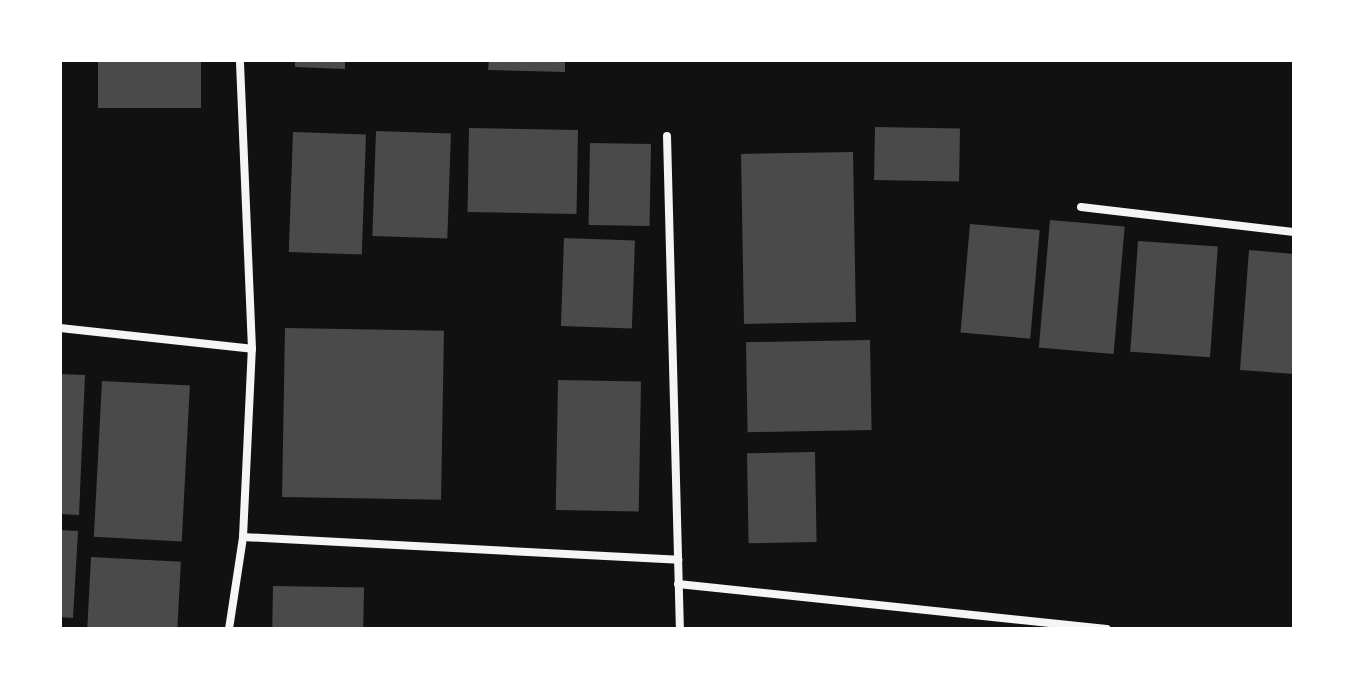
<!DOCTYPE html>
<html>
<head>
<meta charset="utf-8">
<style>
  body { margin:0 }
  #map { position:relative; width:1354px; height:689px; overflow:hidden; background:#111; font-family:Jost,sans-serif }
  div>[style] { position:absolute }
  .building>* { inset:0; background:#4a4a4a; transform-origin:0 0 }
  .minor>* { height:8px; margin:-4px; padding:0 4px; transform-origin:4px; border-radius:4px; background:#f5f5f5 }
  span { translate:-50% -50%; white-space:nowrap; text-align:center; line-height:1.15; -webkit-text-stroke:6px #fff; paint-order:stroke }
  .frame { position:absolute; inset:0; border:62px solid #fff; pointer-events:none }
</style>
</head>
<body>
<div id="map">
  <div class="building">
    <div style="left:98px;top:60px;width:103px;height:48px"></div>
    <div style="clip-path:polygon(295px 60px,345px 60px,345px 69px,295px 67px)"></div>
    <div style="clip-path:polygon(489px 60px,565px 60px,565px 72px,488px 70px)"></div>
    <div style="left:875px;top:127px;width:85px;height:53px;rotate:1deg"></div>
    <div style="left:469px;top:128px;width:109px;height:84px;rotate:1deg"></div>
    <div style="left:376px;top:131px;width:75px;height:105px;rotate:2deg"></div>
    <div style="left:293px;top:132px;width:73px;height:120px;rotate:2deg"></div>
    <div style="left:590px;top:143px;width:61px;height:82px;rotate:1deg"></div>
    <div style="left:853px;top:152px;width:170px;height:112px;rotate:89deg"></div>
    <div style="left:1050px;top:220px;width:75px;height:128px;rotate:5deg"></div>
    <div style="left:970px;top:224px;width:70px;height:109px;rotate:5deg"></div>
    <div style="left:564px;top:238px;width:71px;height:88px;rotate:2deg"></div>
    <div style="left:1138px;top:241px;width:80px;height:111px;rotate:4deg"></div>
    <div style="clip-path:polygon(1249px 250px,1294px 254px,1294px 374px,1240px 370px)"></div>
    <div style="left:285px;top:328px;width:159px;height:169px;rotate:1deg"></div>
    <div style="left:870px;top:340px;width:90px;height:124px;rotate:89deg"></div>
    <div style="clip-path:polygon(60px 374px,85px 375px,79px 515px,60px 514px)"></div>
    <div style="left:558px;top:380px;width:83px;height:130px;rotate:1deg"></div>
    <div style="left:102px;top:381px;width:88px;height:156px;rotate:3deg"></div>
    <div style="left:815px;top:452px;width:90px;height:68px;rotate:89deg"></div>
    <div style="clip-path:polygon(60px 530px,78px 531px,73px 618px,60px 617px)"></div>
    <div style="left:91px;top:557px;width:90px;height:72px;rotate:3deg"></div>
    <div style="left:273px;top:586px;width:91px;height:43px;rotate:1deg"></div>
  </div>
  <div class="minor">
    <div style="left:667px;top:136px;width:493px;rotate:88.5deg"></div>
    <div style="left:1081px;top:207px;width:214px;rotate:6.7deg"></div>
    <div style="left:60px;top:328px;width:193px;rotate:6.2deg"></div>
    <div style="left:243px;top:537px;width:436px;rotate:3deg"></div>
    <div style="left:678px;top:584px;width:431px;rotate:6deg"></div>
    <div style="left:229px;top:629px;width:93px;rotate:-81.3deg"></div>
    <div style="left:243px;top:537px;width:188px;rotate:-87.3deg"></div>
    <div style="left:252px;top:349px;width:289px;rotate:-92.4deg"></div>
  </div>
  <div class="frame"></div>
</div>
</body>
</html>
